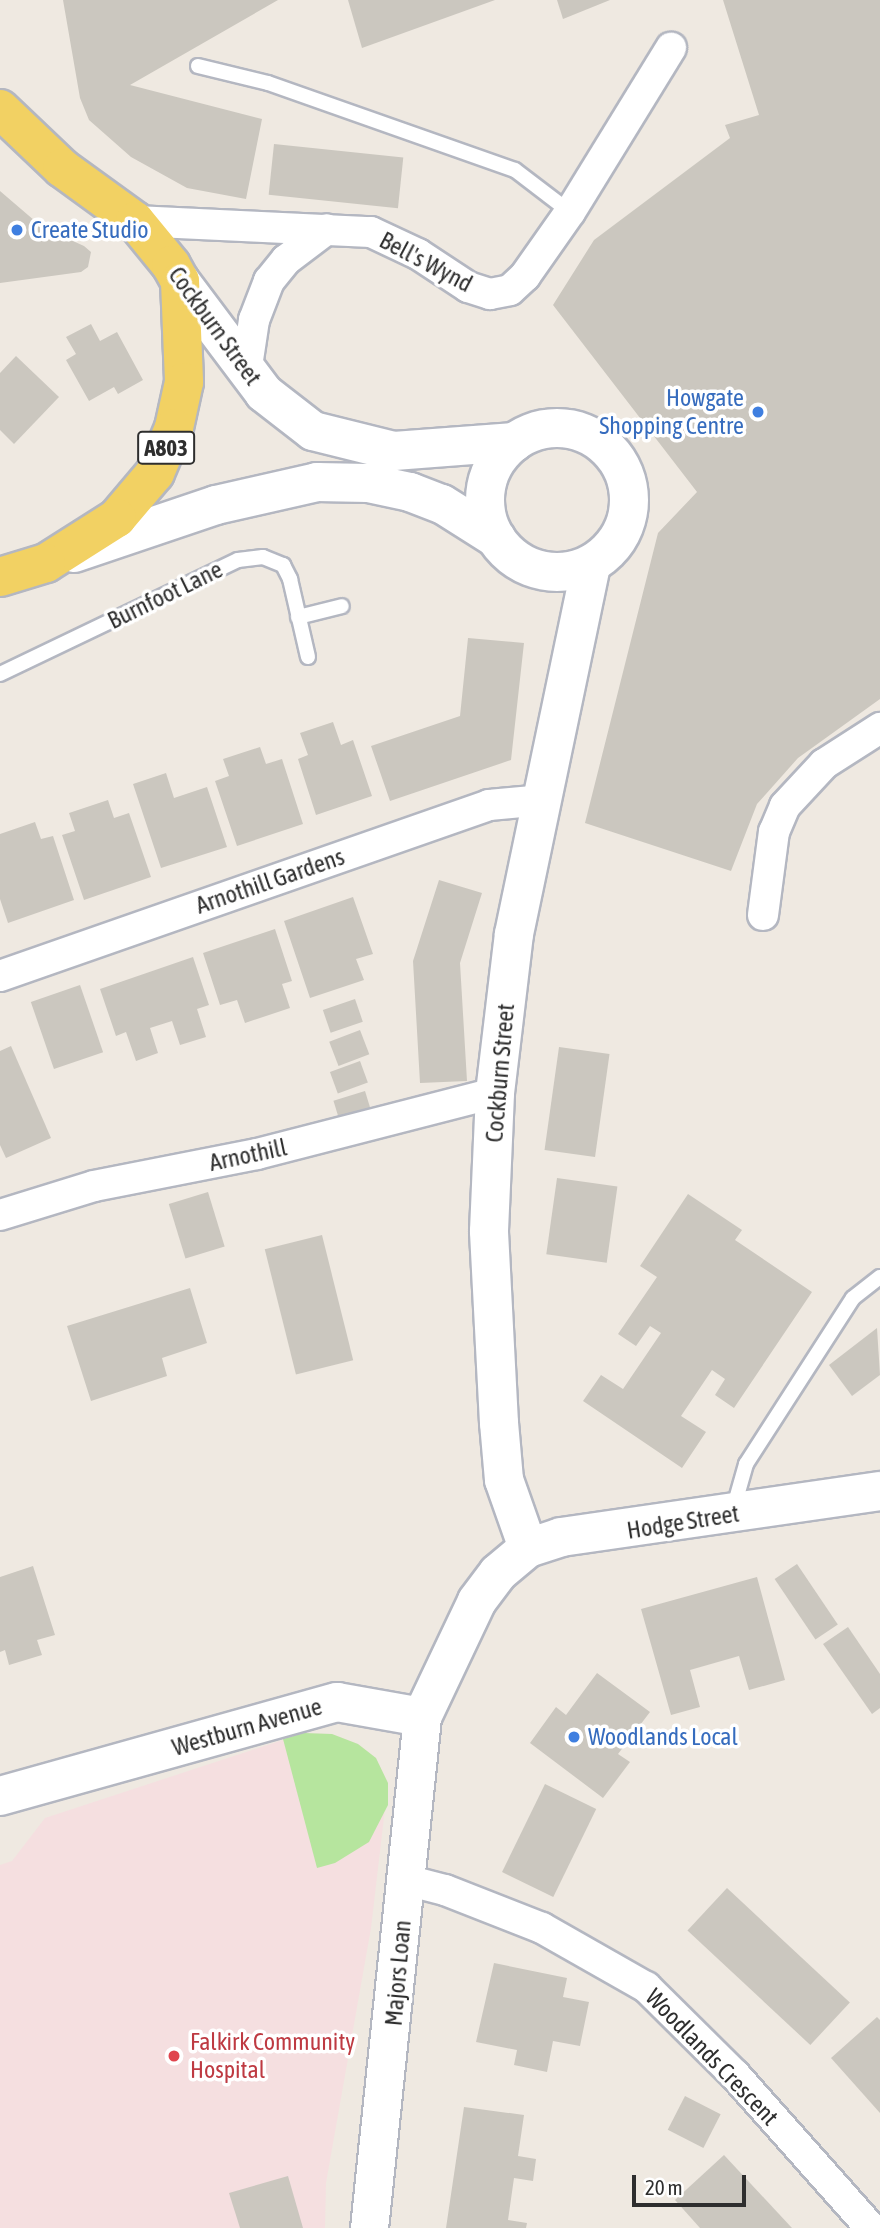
<!DOCTYPE html>
<html>
<head>
<meta charset="utf-8">
<style>
  body { margin:0 }
  #map { position:relative; width:880px; height:2228px; overflow:hidden; background:#efe9e1; font-family:"Asap Condensed",sans-serif }
  div>[style] { position:absolute }
  .medical>* { inset:0; background:#f5dfe0 }
  .green>* { inset:0; background:#b6e59e }
  .building>* { inset:0; background:#cbc7bf; transform-origin:0 0 }
  .roads { filter:drop-shadow(2px 0 #b4b7c1) drop-shadow(-2px 0 #b4b7c1) drop-shadow(0 2px #b4b7c1) drop-shadow(0 -2px #b4b7c1) }
  .service>* { height:14px; margin:-7px; padding:0 7px; transform-origin:7px; border-radius:7px; background:#fff }
  .minor>* { height:30px; margin:-15px; padding:0 15px; transform-origin:15px; border-radius:15px; background:#fff }
  .tertiary>* { height:37px; margin:-18.5px; padding:0 18.5px; transform-origin:18.5px; border-radius:18.5px; background:#fff }
  .secondary>* { height:38px; margin:-19px; padding:0 19px; transform-origin:19px; border-radius:19px; background:#fff }
  .secondary>.ring { margin:-19px; padding:0; box-sizing:content-box; background:none; border:38px solid #fff; border-radius:50% }
  .primary>* { height:38px; margin:-19px; padding:0 19px; transform-origin:19px; border-radius:19px; background:#f2d163 }
  .dots>* { width:19px; height:19px; translate:-50% -50%; box-sizing:border-box; border:4px solid #fff; border-radius:50% }
  span { translate:-50% -50%; white-space:nowrap; text-align:center; line-height:1.15; -webkit-text-stroke:7px #fff; paint-order:stroke }
  .shield-label span { padding:2px 5px; background:#fff; border:2px solid; border-radius:5px; -webkit-text-stroke-width:0 }
  .shield-label { font-size:23px; color:#2e2e2e; font-weight:700 }
  .shop-label { font-size:24px; color:#366cbe }
  .left { translate:0 -50%; text-align:left }
  .right { translate:-100% -50%; text-align:right }
  .street-label { font-size:24px; color:#2e2e2e }
  .health-label { font-size:24px; color:#be3a42 }
  .scale { position:absolute; left:632px; top:2175px; width:114px; height:32px; box-sizing:border-box; border:4px solid #2e2e2e; border-top:0; padding-left:9px; font-size:21px; line-height:24px; white-space:nowrap; color:#2e2e2e; -webkit-text-stroke:5px #fff; paint-order:stroke }
</style>
</head>
<body>
<div id="map">
  <div class="medical">
    <div style="clip-path:polygon(304px 1733px,332px 1734px,358px 1744px,376px 1758px,388px 1783px,371px 1928px,326px 2183px,325px 2228px,0 2228px,0 1865px,12px 1861px,45px 1818px)"></div>
  </div>
  <div class="green">
    <div style="clip-path:polygon(304px 1733px,332px 1734px,358px 1744px,376px 1758px,388px 1783px,388px 1805px,369px 1842px,335px 1863px,317px 1868px,283px 1739px)"></div>
  </div>
  <div class="building">
    <div style="clip-path:polygon(63px 0,278px 0,130px 85px,262px 119px,246px 199px,187px 188px,131px 157px,89px 120px,80px 98px)"></div>
    <div style="clip-path:polygon(348px 0,495px 0,362px 48px)"></div>
    <div style="clip-path:polygon(557px 0,610px 0,563px 19px)"></div>
    <div style="clip-path:polygon(723px 0,880px 0,880px 699px,798px 758px,757px 804px,731px 871px,585px 823px,658px 533px,697px 492px,553px 305px,594px 240px,730px 138px,725px 125px,759px 115px)"></div>
    <div style="left:274px;top:144px;width:130px;height:51px;rotate:6deg"></div>
    <div style="clip-path:polygon(0 191px,42px 227px,84px 246px,91px 252px,88px 267px,81px 272px,0 283px)"></div>
    <div style="clip-path:polygon(91px 324px,100px 341px,117px 332px,143px 380px,118px 394px,114px 387px,89px 401px,66px 360px,76px 354px,66px 337px)"></div>
    <div style="clip-path:polygon(16px 356px,59px 397px,14px 444px,0 430px,0 373px)"></div>
    <div style="clip-path:polygon(468px 638px,524px 643px,511px 760px,390px 801px,371px 746px,460px 716px)"></div>
    <div style="clip-path:polygon(333px 722px,341px 745px,353px 740px,372px 796px,316px 815px,298px 759px,308px 755px,300px 733px)"></div>
    <div style="clip-path:polygon(260px 747px,266px 764px,282px 759px,303px 824px,237px 846px,215px 781px,229px 776px,223px 759px)"></div>
    <div style="clip-path:polygon(166px 773px,174px 798px,207px 787px,227px 847px,161px 868px,133px 784px)"></div>
    <div style="clip-path:polygon(108px 800px,114px 818px,129px 813px,151px 877px,84px 900px,62px 835px,75px 831px,69px 813px)"></div>
    <div style="clip-path:polygon(35px 822px,41px 839px,53px 836px,74px 900px,8px 923px,0 899px,0 834px)"></div>
    <div style="clip-path:polygon(439px 880px,482px 893px,460px 963px,467px 1081px,420px 1083px,413px 961px)"></div>
    <div style="clip-path:polygon(353px 897px,373px 954px,356px 959px,364px 980px,310px 998px,284px 921px)"></div>
    <div style="clip-path:polygon(275px 929px,292px 981px,282px 984px,290px 1008px,245px 1023px,237px 1000px,220px 1005px,203px 953px)"></div>
    <div style="clip-path:polygon(193px 957px,209px 1005px,197px 1009px,206px 1037px,180px 1045px,172px 1021px,150px 1028px,158px 1053px,136px 1061px,126px 1032px,116px 1036px,100px 989px)"></div>
    <div style="left:80px;top:985px;width:71px;height:52px;rotate:71deg"></div>
    <div style="left:355px;top:999px;width:24px;height:34px;rotate:71deg"></div>
    <div style="left:360px;top:1030px;width:26px;height:33px;rotate:69deg"></div>
    <div style="clip-path:polygon(11px 1046px,51px 1138px,6px 1158px,0 1145px,0 1051px)"></div>
    <div style="left:559px;top:1047px;width:51px;height:104px;rotate:8deg"></div>
    <div style="left:360px;top:1061px;width:23px;height:32px;rotate:70deg"></div>
    <div style="left:365px;top:1091px;width:27px;height:33px;rotate:73deg"></div>
    <div style="left:557px;top:1178px;width:61px;height:77px;rotate:8deg"></div>
    <div style="left:208px;top:1192px;width:57px;height:41px;rotate:73deg"></div>
    <div style="clip-path:polygon(688px 1194px,742px 1230px,735px 1240px,812px 1292px,734px 1408px,715px 1395px,725px 1379px,712px 1370px,681px 1416px,706px 1432px,682px 1468px,583px 1401px,601px 1375px,623px 1389px,661px 1333px,650px 1326px,636px 1346px,618px 1334px,657px 1277px,640px 1266px)"></div>
    <div style="left:322px;top:1235px;width:129px;height:59px;rotate:76deg"></div>
    <div style="clip-path:polygon(190px 1288px,207px 1343px,162px 1358px,167px 1376px,91px 1401px,67px 1326px)"></div>
    <div style="clip-path:polygon(877px 1328px,880px 1375px,852px 1396px,829px 1365px)"></div>
    <div style="left:797px;top:1564px;width:73px;height:27px;rotate:56deg"></div>
    <div style="clip-path:polygon(33px 1566px,55px 1635px,37px 1640px,42px 1655px,9px 1665px,5px 1650px,0 1652px,0 1577px)"></div>
    <div style="clip-path:polygon(757px 1577px,785px 1680px,749px 1690px,739px 1656px,690px 1670px,700px 1707px,671px 1715px,641px 1609px)"></div>
    <div style="clip-path:polygon(848px 1627px,880px 1674px,880px 1708px,872px 1714px,823px 1644px)"></div>
    <div style="clip-path:polygon(597px 1673px,650px 1712px,618px 1754px,630px 1762px,603px 1798px,530px 1743px,556px 1707px,566px 1715px)"></div>
    <div style="left:545px;top:1784px;width:57px;height:98px;rotate:26deg"></div>
    <div style="left:727px;top:1888px;width:168px;height:58px;rotate:43deg"></div>
    <div style="clip-path:polygon(494px 1963px,567px 1978px,563px 1997px,589px 2002px,580px 2046px,553px 2041px,547px 2072px,514px 2065px,517px 2050px,476px 2042px)"></div>
    <div style="clip-path:polygon(877px 2017px,880px 2020px,880px 2113px,831px 2058px)"></div>
    <div style="left:685px;top:2096px;width:40px;height:38px;rotate:27deg"></div>
    <div style="clip-path:polygon(464px 2107px,524px 2115px,518px 2156px,536px 2159px,533px 2181px,514px 2178px,508px 2220px,527px 2223px,526px 2228px,446px 2228px)"></div>
    <div style="clip-path:polygon(724px 2155px,792px 2228px,700px 2228px,675px 2200px)"></div>
    <div style="clip-path:polygon(288px 2176px,303px 2228px,240px 2228px,229px 2193px)"></div>
  </div>
  <div class="roads">
    <div class="service">
      <div style="left:198px;top:66px;width:72px;rotate:13.7deg"></div>
      <div style="left:268px;top:83px;width:262px;rotate:19.4deg"></div>
      <div style="left:515px;top:170px;width:69px;rotate:37.4deg"></div>
      <div style="left:298px;top:617px;width:45px;rotate:-14deg"></div>
      <div style="left:0;top:674px;width:264px;rotate:-25.6deg"></div>
      <div style="left:238px;top:560px;width:25px;rotate:-7deg"></div>
      <div style="left:263px;top:557px;width:22px;rotate:22deg"></div>
      <div style="left:283px;top:565px;width:16px;rotate:63deg"></div>
      <div style="left:290px;top:579px;width:80px;rotate:77deg"></div>
      <div style="left:733px;top:1510px;width:48px;rotate:-74.2deg"></div>
      <div style="left:746px;top:1464px;width:197px;rotate:-57.2deg"></div>
      <div style="left:853px;top:1298px;width:34px;rotate:-38deg"></div>
    </div>
    <div class="minor">
      <div style="left:135px;top:221px;width:236px;rotate:2.7deg"></div>
      <div style="left:371px;top:232px;width:52px;rotate:25.1deg"></div>
      <div style="left:418px;top:254px;width:60px;rotate:33.4deg"></div>
      <div style="left:468px;top:287px;width:23px;rotate:18deg"></div>
      <div style="left:490px;top:294px;width:20px;rotate:-11deg"></div>
      <div style="left:510px;top:290px;width:21px;rotate:-43deg"></div>
      <div style="left:525px;top:276px;width:78px;rotate:-54.9deg"></div>
      <div style="left:570px;top:212px;width:193px;rotate:-58.4deg"></div>
      <div style="left:246px;top:373px;width:54px;rotate:-81.4deg"></div>
      <div style="left:254px;top:320px;width:42px;rotate:-69deg"></div>
      <div style="left:269px;top:281px;width:27px;rotate:-51deg"></div>
      <div style="left:286px;top:260px;width:51px;rotate:-37.1deg"></div>
      <div style="left:763px;top:915px;width:84px;rotate:-82.5deg"></div>
      <div style="left:774px;top:832px;width:28px;rotate:-67deg"></div>
      <div style="left:785px;top:806px;width:57px;rotate:-47.1deg"></div>
      <div style="left:824px;top:764px;width:67px;rotate:-32.7deg"></div>
      <div style="left:0;top:976px;width:518px;rotate:-19.27deg"></div>
      <div style="left:489px;top:805px;width:55px;rotate:-5.2deg"></div>
      <div style="left:0;top:1215px;width:98px;rotate:-17.1deg"></div>
      <div style="left:94px;top:1186px;width:166px;rotate:-11.1deg"></div>
      <div style="left:257px;top:1154px;width:246px;rotate:-14.4deg"></div>
      <div style="left:406px;top:1880px;width:40px;rotate:14.4deg"></div>
      <div style="left:445px;top:1890px;width:104px;rotate:21.4deg"></div>
      <div style="left:542px;top:1928px;width:120px;rotate:29.6deg"></div>
      <div style="left:646px;top:1987px;width:125px;rotate:44.7deg"></div>
      <div style="left:735px;top:2075px;width:205px;rotate:48.4deg"></div>
    </div>
    <div class="tertiary">
      <div style="left:369px;top:2228px;width:514px;rotate:-84.08deg"></div>
    </div>
    <div class="secondary">
      <div style="left:180px;top:281px;width:140px;rotate:53.1deg"></div>
      <div style="left:264px;top:393px;width:62px;rotate:37.8deg"></div>
      <div style="left:313px;top:431px;width:83px;rotate:13.9deg"></div>
      <div style="left:394px;top:451px;width:121px;rotate:-4.3deg"></div>
      <div class="ring" style="left:485px;top:428px;width:106px;height:106px"></div>
      <div style="left:74px;top:553px;width:150px;rotate:-18.7deg"></div>
      <div style="left:216px;top:505px;width:104px;rotate:-12.8deg"></div>
      <div style="left:317px;top:482px;width:51px;rotate:1.1deg"></div>
      <div style="left:368px;top:483px;width:43px;rotate:12.1deg"></div>
      <div style="left:410px;top:492px;width:34px;rotate:21deg"></div>
      <div style="left:442px;top:504px;width:64px;rotate:32.2deg"></div>
      <div style="left:528px;top:1548px;width:72px;rotate:-109.4deg"></div>
      <div style="left:504px;top:1480px;width:57px;rotate:-95deg"></div>
      <div style="left:499px;top:1423px;width:192px;rotate:-93deg"></div>
      <div style="left:489px;top:1231px;width:138px;rotate:-87.5deg"></div>
      <div style="left:495px;top:1093px;width:160px;rotate:-83.2deg"></div>
      <div style="left:514px;top:934px;width:378px;rotate:-78.2deg"></div>
      <div style="left:0;top:1796px;width:350px;rotate:-15.6deg"></div>
      <div style="left:337px;top:1702px;width:86px;rotate:10deg"></div>
      <div style="left:422px;top:1717px;width:128px;rotate:-64.6deg"></div>
      <div style="left:477px;top:1601px;width:35px;rotate:-53deg"></div>
      <div style="left:498px;top:1573px;width:39px;rotate:-40deg"></div>
      <div style="left:528px;top:1548px;width:35px;rotate:-18deg"></div>
      <div style="left:561px;top:1537px;width:322px;rotate:-8.2deg"></div>
    </div>
    <div class="primary">
      <div style="left:0;top:109px;width:86px;rotate:43.6deg"></div>
      <div style="left:62px;top:168px;width:90px;rotate:36deg"></div>
      <div style="left:135px;top:221px;width:57px;rotate:50.7deg"></div>
      <div style="left:171px;top:265px;width:18px;rotate:61deg"></div>
      <div style="left:180px;top:281px;width:101px;rotate:87.7deg"></div>
      <div style="left:184px;top:382px;width:47px;rotate:102.3deg"></div>
      <div style="left:174px;top:428px;width:49px;rotate:112.9deg"></div>
      <div style="left:155px;top:473px;width:59px;rotate:130.2deg"></div>
      <div style="left:117px;top:518px;width:84px;rotate:147.6deg"></div>
      <div style="left:46px;top:563px;width:48px;rotate:163.1deg"></div>
    </div>
  </div>
  <div class="dots">
    <div style="left:17px;top:230px;background:#3f7fe0"></div>
    <div style="left:758px;top:412px;background:#3f7fe0"></div>
    <div style="left:574px;top:1737px;background:#3f7fe0"></div>
    <div style="left:174px;top:2056px;background:#e0444e"></div>
  </div>
  <div class="shield-label">
    <span style="left:166px;top:448px">A803</span>
  </div>
  <div class="shop-label">
    <span class="left" style="left:31px;top:230px">Create Studio</span>
    <span class="right" style="left:744px;top:412px">Howgate<br>Shopping Centre</span>
    <span class="left" style="left:588px;top:1737px">Woodlands Local</span>
  </div>
  <div class="street-label">
    <span style="left:426px;top:262px;rotate:28deg">Bell's Wynd</span>
    <span style="left:215px;top:326px;rotate:54deg">Cockburn Street</span>
    <span style="left:165px;top:595px;rotate:-26deg">Burnfoot Lane</span>
    <span style="left:270px;top:881px;rotate:-19deg">Arnothill Gardens</span>
    <span style="left:500px;top:1073px;rotate:-85deg">Cockburn Street</span>
    <span style="left:248px;top:1155px;rotate:-12deg">Arnothill</span>
    <span style="left:683px;top:1522px;rotate:-9deg">Hodge Street</span>
    <span style="left:247px;top:1727px;rotate:-16deg">Westburn Avenue</span>
    <span style="left:398px;top:1973px;rotate:-85deg">Majors Loan</span>
    <span style="left:712px;top:2057px;rotate:46deg">Woodlands Crescent</span>
  </div>
  <div class="health-label">
    <span class="left" style="left:190px;top:2056px">Falkirk Community<br>Hospital</span>
  </div>
  <div class="scale">20 m</div>
</div>
</body>
</html>
